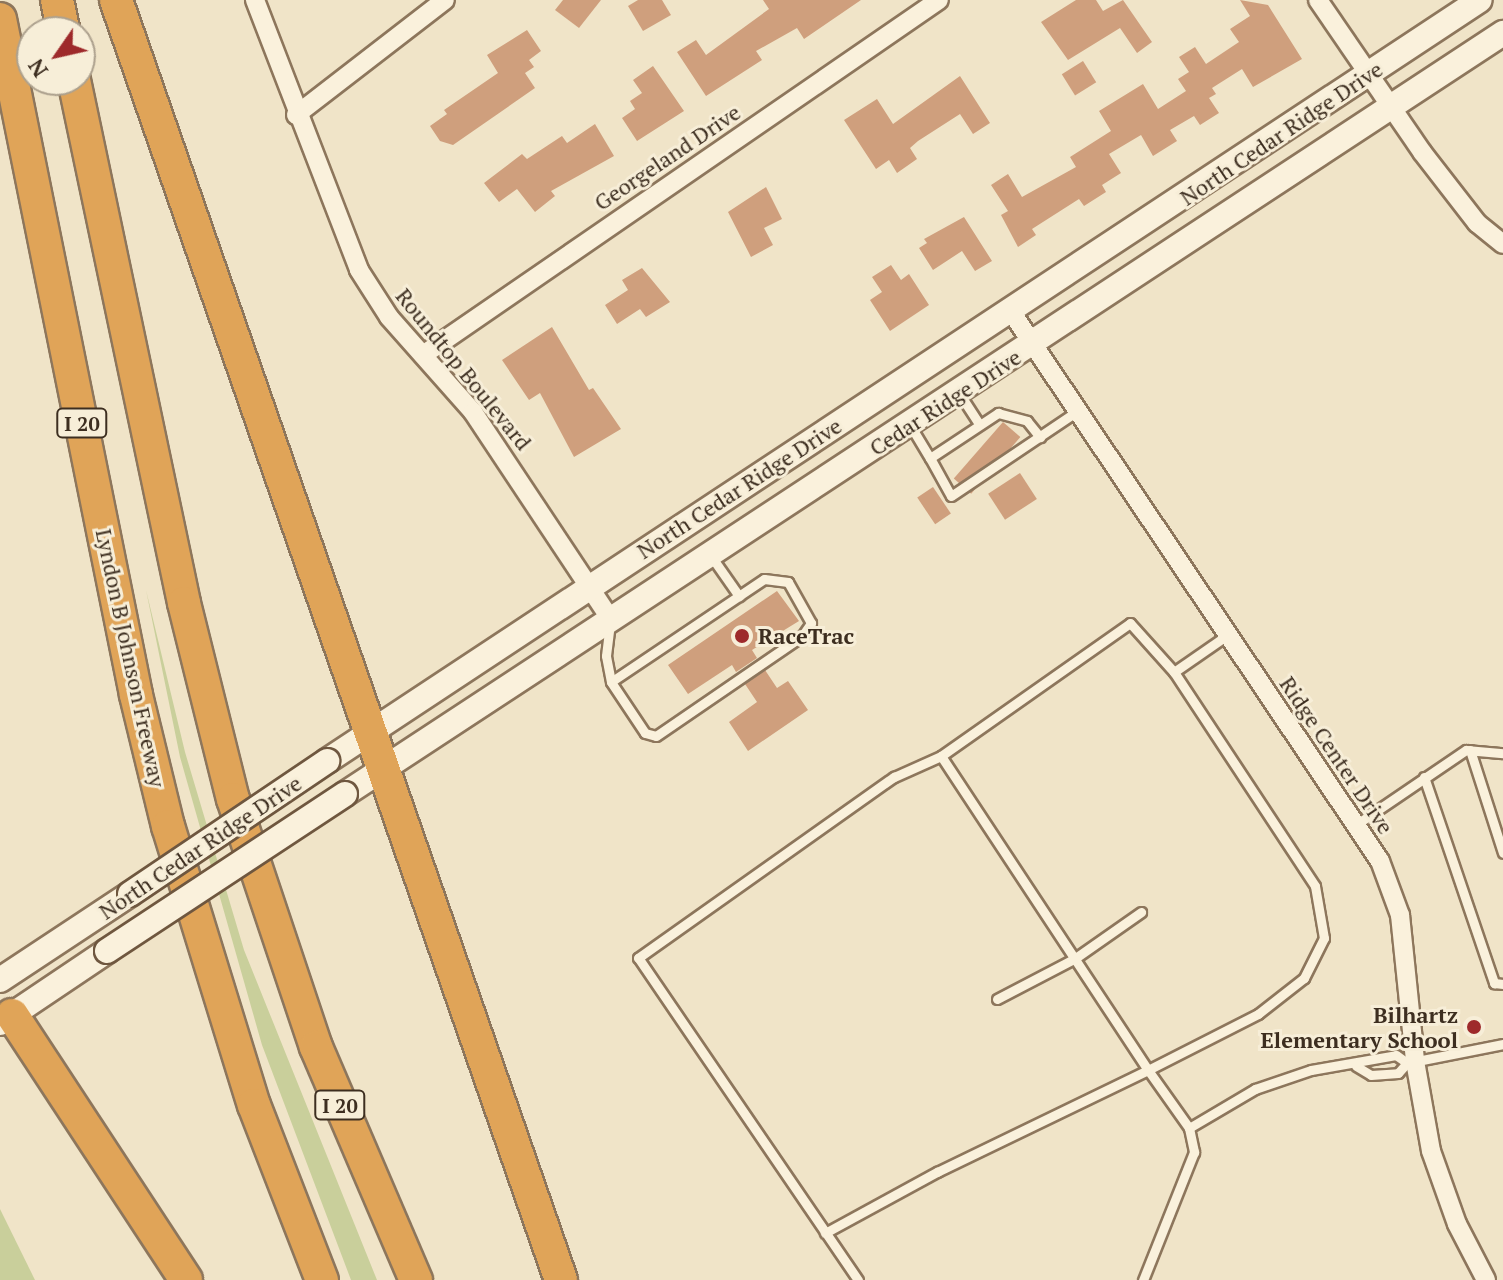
<!DOCTYPE html>
<html>
<head>
<meta charset="utf-8">
<style>
  body { margin:0 }
  #map { position:relative; width:1503px; height:1280px; overflow:hidden; background:#f0e4c8; font-family:"PT Serif",serif }
  div>[style] { position:absolute }
  .green>* { inset:0; background:#c9cf9b }
  .building>* { inset:0; background:#cf9f7d; transform-origin:0 0 }
  .roads { filter:drop-shadow(2px 0 #8d765c) drop-shadow(-2px 0 #8d765c) drop-shadow(0 2px #8d765c) drop-shadow(0 -2px #8d765c) }
  .lane>* { height:9px; margin:-4.5px; padding:0 4.5px; transform-origin:4.5px; border-radius:4.5px; background:#faf1dc }
  .street>* { height:18px; margin:-9px; padding:0 9px; transform-origin:9px; border-radius:9px; background:#faf1dc }
  .secondary>* { height:24px; margin:-12px; padding:0 12px; transform-origin:12px; border-radius:12px; background:#faf1dc }
  .highway>* { height:32px; margin:-16px; padding:0 16px; transform-origin:16px; border-radius:16px; background:#e0a458 }
  .bridges { filter:drop-shadow(2px 0 #6f573f) drop-shadow(-2px 0 #6f573f) drop-shadow(0 2px #6f573f) drop-shadow(0 -2px #6f573f) }
  .secondary-bridge>* { height:24px; margin:-12px; padding:0 12px; transform-origin:12px; border-radius:12px; background:#faf1dc }
  .dots>* { width:22px; height:22px; translate:-50% -50%; box-sizing:border-box; border:4px solid #f7eed8; border-radius:50% }
  span { translate:-50% -50%; white-space:nowrap; text-align:center; line-height:1.15; -webkit-text-stroke:6px #f7eed8; paint-order:stroke }
  .shield-label span { padding:2px 6px; background:#f7eed8; border:2px solid; border-radius:6px; -webkit-text-stroke-width:0 }
  .shield-label { font-size:20px; color:#3d2e20; font-weight:700 }
  .street-label { font-size:22px; color:#3d2e20 }
  .poi-label { font-size:22px; color:#3d2e20; font-weight:700 }
  .left { translate:0 -50%; text-align:left }
  .right { translate:-100% -50%; text-align:right }
  .north { position:absolute; left:16px; top:16px; width:80px; height:80px; box-sizing:border-box; background:#f7eed8; border:2px solid #ada18e; border-radius:50%; rotate:236deg; font-size:22px; font-weight:700; line-height:32px; text-align:center; color:#3d2e20 }
  .north::after { content:''; display:block; margin:auto; width:28px; height:36px; background:#9e2a2b; clip-path:polygon(50% 0,100% 100%,50% 72%,0 100%) }
</style>
</head>
<body>
<div id="map">
  <div class="green">
    <div style="clip-path:polygon(146px 590px,185px 752px,244px 950px,377px 1280px,351px 1280px,262px 1045px,180px 757px)"></div>
    <div style="clip-path:polygon(0 1209px,35px 1280px,0 1280px)"></div>
  </div>
  <div class="building">
    <div style="clip-path:polygon(563px 0,601px 0,579px 28px,555px 10px)"></div>
    <div style="clip-path:polygon(638px 0,662px 0,671px 15px,643px 31px,628px 6px)"></div>
    <div style="clip-path:polygon(763px 0,861px 0,804px 39px,797px 28px,756px 51px,762px 60px,706px 96px,677px 52px,696px 40px,706px 55px,769px 9px)"></div>
    <div style="clip-path:polygon(1076px 0,1096px 0,1103px 11px,1123px 0,1152px 42px,1137px 53px,1120px 28px,1068px 60px,1041px 22px)"></div>
    <div style="clip-path:polygon(1240px 0,1268px 5px,1302px 59px,1253px 87px,1242px 69px,1212px 88px,1216px 94px,1209px 98px,1219px 113px,1200px 125px,1194px 116px,1170px 130px,1177px 141px,1153px 156px,1141px 135px,1109px 154px,1121px 173px,1102px 185px,1106px 192px,1084px 206px,1079px 199px,1032px 229px,1036px 235px,1018px 247px,1001px 215px,1008px 211px,991px 185px,1008px 174px,1022px 197px,1076px 167px,1070px 157px,1111px 131px,1099px 111px,1143px 84px,1158px 109px,1186px 91px,1178px 79px,1189px 72px,1179px 57px,1195px 47px,1206px 64px,1239px 42px,1230px 29px,1250px 16px)"></div>
    <div style="clip-path:polygon(527px 30px,541px 51px,529px 60px,534px 67px,525px 73px,535px 88px,453px 145px,440px 141px,430px 126px,447px 114px,444px 110px,498px 73px,487px 55px)"></div>
    <div style="left:1083px;top:61px;width:25px;height:25px;rotate:58deg"></div>
    <div style="clip-path:polygon(653px 66px,684px 111px,637px 141px,622px 118px,635px 109px,630px 101px,642px 93px,633px 80px)"></div>
    <div style="clip-path:polygon(960px 76px,990px 123px,973px 134px,960px 114px,918px 141px,910px 148px,917px 159px,897px 173px,889px 160px,876px 169px,844px 120px,877px 99px,893px 124px)"></div>
    <div style="clip-path:polygon(595px 124px,614px 156px,551px 191px,555px 196px,535px 212px,517px 189px,499px 202px,484px 183px,522px 154px,527px 159px,562px 136px,567px 143px)"></div>
    <div style="clip-path:polygon(766px 187px,782px 219px,764px 228px,773px 245px,751px 257px,728px 212px)"></div>
    <div style="clip-path:polygon(964px 217px,992px 261px,975px 271px,962px 251px,933px 270px,919px 248px,927px 243px,924px 239px)"></div>
    <div style="clip-path:polygon(891px 265px,901px 280px,909px 274px,929px 305px,890px 331px,870px 300px,882px 292px,872px 277px)"></div>
    <div style="clip-path:polygon(642px 268px,670px 302px,646px 317px,640px 309px,617px 324px,605px 305px,628px 290px,622px 280px)"></div>
    <div style="clip-path:polygon(552px 327px,589px 390px,593px 388px,621px 429px,574px 457px,540px 393px,529px 400px,502px 360px)"></div>
    <div style="left:1003px;top:422px;width:23px;height:75px;rotate:41deg"></div>
    <div style="left:1020px;top:473px;width:31px;height:38px;rotate:57deg"></div>
    <div style="left:933px;top:487px;width:32px;height:19px;rotate:56deg"></div>
    <div style="clip-path:polygon(777px 591px,799px 621px,752px 650px,757px 658px,736px 672px,732px 665px,688px 694px,668px 665px)"></div>
    <div style="clip-path:polygon(765px 670px,777px 688px,788px 681px,808px 710px,748px 751px,729px 722px,757px 702px,745px 684px)"></div>
  </div>
  <div class="roads">
    <div class="lane">
      <div style="left:959px;top:393px;width:37px;rotate:57deg"></div>
      <div style="left:910px;top:425px;width:39px;rotate:59deg"></div>
      <div style="left:930px;top:458px;width:82px;rotate:-33.5deg"></div>
      <div style="left:998px;top:413px;width:30px;rotate:15deg"></div>
      <div style="left:1027px;top:421px;width:21px;rotate:51deg"></div>
      <div style="left:930px;top:458px;width:43px;rotate:61.1deg"></div>
      <div style="left:951px;top:496px;width:154px;rotate:-33.9deg"></div>
      <div style="left:711px;top:556px;width:49px;rotate:55deg"></div>
      <div style="left:610px;top:623px;width:33px;rotate:97deg"></div>
      <div style="left:606px;top:656px;width:26px;rotate:79deg"></div>
      <div style="left:611px;top:682px;width:61px;rotate:56.3deg"></div>
      <div style="left:645px;top:733px;width:11px;rotate:15deg"></div>
      <div style="left:656px;top:736px;width:177px;rotate:-34.4deg"></div>
      <div style="left:802px;top:636px;width:16px;rotate:-55deg"></div>
      <div style="left:811px;top:623px;width:47px;rotate:-119.3deg"></div>
      <div style="left:788px;top:582px;width:24px;rotate:-173deg"></div>
      <div style="left:764px;top:579px;width:184px;rotate:146.1deg"></div>
      <div style="left:1174px;top:672px;width:256px;rotate:56.6deg"></div>
      <div style="left:1315px;top:886px;width:53px;rotate:80.2deg"></div>
      <div style="left:1324px;top:938px;width:45px;rotate:116.6deg"></div>
      <div style="left:1304px;top:978px;width:58px;rotate:142deg"></div>
      <div style="left:1258px;top:1014px;width:123px;rotate:153deg"></div>
      <div style="left:1148px;top:1070px;width:376px;rotate:-123.4deg"></div>
      <div style="left:941px;top:756px;width:231px;rotate:-35.1deg"></div>
      <div style="left:1130px;top:623px;width:66px;rotate:48.1deg"></div>
      <div style="left:1174px;top:672px;width:63px;rotate:-34.7deg"></div>
      <div style="left:1470px;top:750px;width:108px;rotate:72.2deg"></div>
      <div style="left:1424px;top:777px;width:218px;rotate:71.2deg"></div>
      <div style="left:1494px;top:983px;width:9px;rotate:6deg"></div>
      <div style="left:1357px;top:824px;width:132px;rotate:-34.2deg"></div>
      <div style="left:1466px;top:750px;width:37px;rotate:5deg"></div>
      <div style="left:997px;top:999px;width:87px;rotate:-27.5deg"></div>
      <div style="left:1074px;top:959px;width:82px;rotate:-35deg"></div>
      <div style="left:1356px;top:1066px;width:17px;rotate:31deg"></div>
      <div style="left:1371px;top:1075px;width:27px;rotate:-4deg"></div>
      <div style="left:1398px;top:1073px;width:13px;rotate:-48deg"></div>
      <div style="left:1407px;top:1063px;width:98px;rotate:-11.2deg"></div>
      <div style="left:1189px;top:1128px;width:77px;rotate:-30.6deg"></div>
      <div style="left:1255px;top:1089px;width:59px;rotate:-18.7deg"></div>
      <div style="left:1311px;top:1070px;width:86px;rotate:-10deg"></div>
      <div style="left:1396px;top:1055px;width:14px;rotate:36deg"></div>
      <div style="left:825px;top:1233px;width:128px;rotate:-28.6deg"></div>
      <div style="left:937px;top:1172px;width:234px;rotate:-25.8deg"></div>
      <div style="left:1148px;top:1070px;width:71px;rotate:54.7deg"></div>
      <div style="left:1189px;top:1128px;width:25px;rotate:78deg"></div>
      <div style="left:1194px;top:1152px;width:138px;rotate:111.7deg"></div>
      <div style="left:858px;top:1280px;width:390px;rotate:-124.3deg"></div>
      <div style="left:638px;top:958px;width:314px;rotate:-35.3deg"></div>
      <div style="left:894px;top:777px;width:51px;rotate:-24.1deg"></div>
    </div>
    <div class="street">
      <div style="left:255px;top:0;width:289px;rotate:68.9deg"></div>
      <div style="left:359px;top:270px;width:56px;rotate:57.4deg"></div>
      <div style="left:389px;top:317px;width:127px;rotate:48.5deg"></div>
      <div style="left:473px;top:412px;width:250px;rotate:56.4deg"></div>
      <div style="left:1318px;top:0;width:184px;rotate:55.6deg"></div>
      <div style="left:1422px;top:152px;width:90px;rotate:52.2deg"></div>
      <div style="left:1477px;top:223px;width:33px;rotate:39deg"></div>
      <div style="left:296px;top:115px;width:188px;rotate:-37.7deg"></div>
      <div style="left:1012px;top:313px;width:660px;rotate:56.12deg"></div>
      <div style="left:1380px;top:861px;width:58px;rotate:69.7deg"></div>
      <div style="left:1400px;top:915px;width:147px;rotate:84.1deg"></div>
      <div style="left:1415px;top:1061px;width:91px;rotate:79.9deg"></div>
      <div style="left:1431px;top:1151px;width:77px;rotate:70.4deg"></div>
      <div style="left:1457px;top:1224px;width:63px;rotate:62.6deg"></div>
      <div style="left:423px;top:355px;width:626px;rotate:-34.53deg"></div>
    </div>
    <div class="secondary">
      <div style="left:327px;top:761px;width:1381px;rotate:-33.43deg"></div>
      <div style="left:345px;top:794px;width:1386px;rotate:-33.31deg"></div>
      <div style="left:0;top:980px;width:156px;rotate:-33.5deg"></div>
      <div style="left:0;top:1023px;width:129px;rotate:-33.9deg"></div>
    </div>
    <div class="highway">
      <div style="left:57px;top:0;width:33px;rotate:78deg"></div>
      <div style="left:116px;top:0;width:1355px;rotate:70.83deg"></div>
      <div style="left:0;top:19px;width:690px;rotate:78.62deg"></div>
      <div style="left:136px;top:695px;width:135px;rotate:76.3deg"></div>
      <div style="left:168px;top:826px;width:292px;rotate:72.9deg"></div>
      <div style="left:254px;top:1105px;width:188px;rotate:68.8deg"></div>
      <div style="left:74px;top:80px;width:534px;rotate:78.12deg"></div>
      <div style="left:184px;top:603px;width:202px;rotate:76deg"></div>
      <div style="left:233px;top:799px;width:262px;rotate:71.5deg"></div>
      <div style="left:316px;top:1047px;width:254px;rotate:66.8deg"></div>
      <div style="left:12px;top:1015px;width:317px;rotate:56.7deg"></div>
    </div>
  </div>
  <div class="bridges">
    <div class="secondary-bridge">
      <div style="left:130px;top:894px;width:238px;rotate:-34deg"></div>
      <div style="left:107px;top:951px;width:285px;rotate:-33.4deg"></div>
    </div>
  </div>
  <div class="dots">
    <div style="left:742px;top:636px;background:#9e2a2b"></div>
    <div style="left:1474px;top:1027px;background:#9e2a2b"></div>
  </div>
  <div class="shield-label">
    <span style="left:82px;top:423px">I 20</span>
    <span style="left:340px;top:1105px">I 20</span>
  </div>
  <div class="street-label">
    <span style="left:1281px;top:133px;rotate:-34deg">North Cedar Ridge Drive</span>
    <span style="left:667px;top:157px;rotate:-34deg">Georgeland Drive</span>
    <span style="left:464px;top:369px;rotate:51deg">Roundtop Boulevard</span>
    <span style="left:945px;top:402px;rotate:-33deg">Cedar Ridge Drive</span>
    <span style="left:739px;top:488px;rotate:-33deg">North Cedar Ridge Drive</span>
    <span style="left:131px;top:658px;rotate:78deg">Lyndon B Johnson Freeway</span>
    <span style="left:1337px;top:755px;rotate:56deg">Ridge Center Drive</span>
    <span style="left:200px;top:847px;rotate:-34deg">North Cedar Ridge Drive</span>
  </div>
  <div class="poi-label">
    <span class="left" style="left:758px;top:636px">RaceTrac</span>
    <span class="right" style="left:1458px;top:1027px">Bilhartz<br>Elementary School</span>
  </div>
  <div class="north">N</div>
</div>
</body>
</html>
